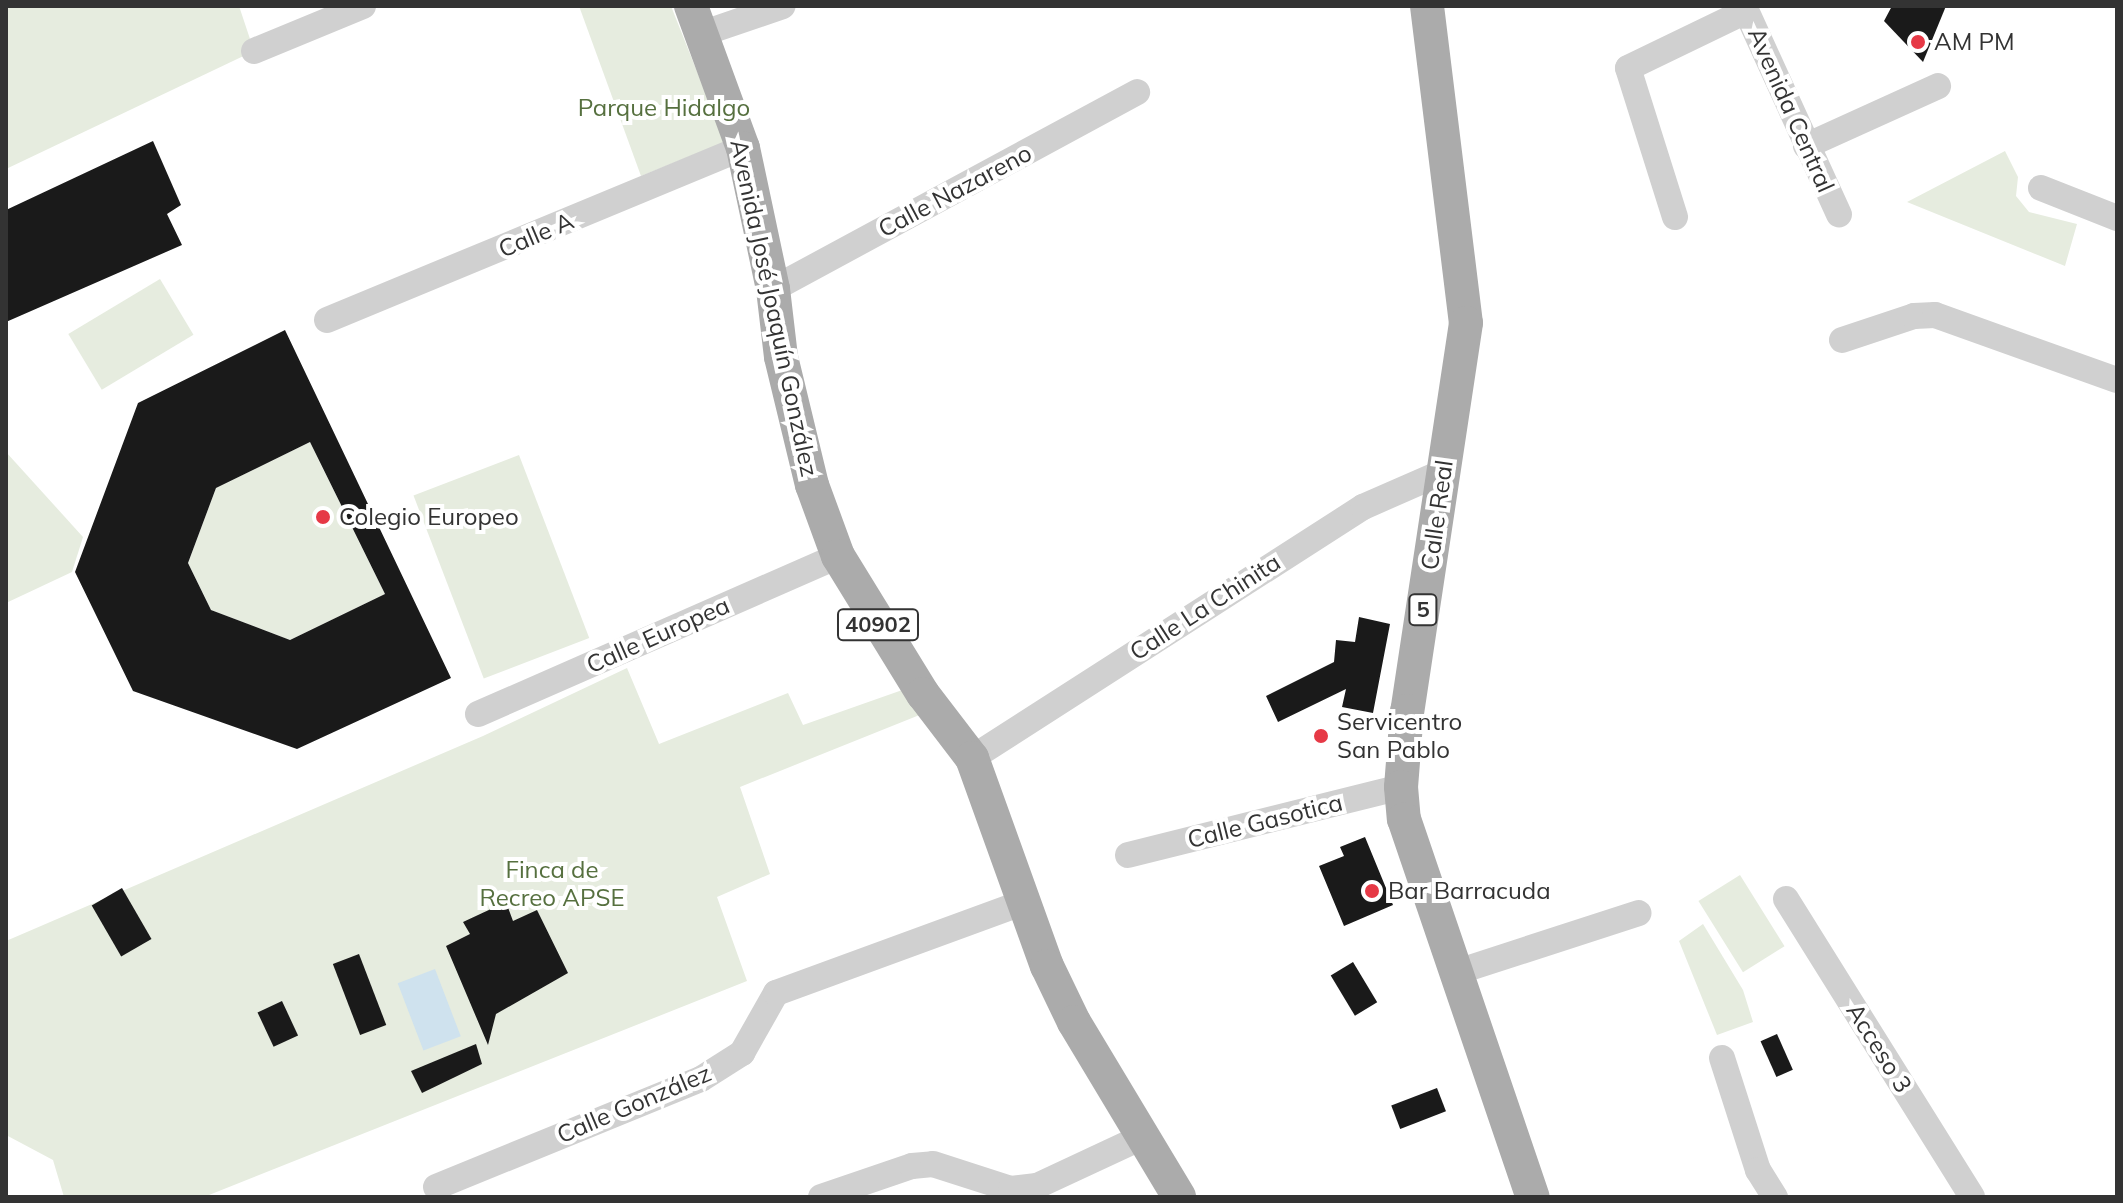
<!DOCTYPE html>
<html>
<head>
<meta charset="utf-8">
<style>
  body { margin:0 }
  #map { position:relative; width:2123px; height:1203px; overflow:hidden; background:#fff; font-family:Mulish,sans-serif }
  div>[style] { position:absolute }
  .green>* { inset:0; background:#e6ecdf; transform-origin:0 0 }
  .water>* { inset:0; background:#cfe2ee; transform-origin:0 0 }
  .building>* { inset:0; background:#1a1a1a; transform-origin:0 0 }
  .minor>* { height:26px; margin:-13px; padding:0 13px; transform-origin:13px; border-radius:13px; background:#d0d0d0 }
  .major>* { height:34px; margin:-17px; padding:0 17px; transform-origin:17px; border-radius:17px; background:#ababab }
  .dots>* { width:22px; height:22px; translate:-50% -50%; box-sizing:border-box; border:4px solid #fff; border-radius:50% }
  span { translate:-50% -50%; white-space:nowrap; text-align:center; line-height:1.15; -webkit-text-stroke:8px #fff; paint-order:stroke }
  .shield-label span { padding:2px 6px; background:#fff; border:2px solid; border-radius:6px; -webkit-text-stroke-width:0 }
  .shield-label { font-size:22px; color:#333; font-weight:700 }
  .poi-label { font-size:24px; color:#333 }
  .left { translate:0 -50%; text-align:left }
  .park-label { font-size:24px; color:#56703f }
  .street-label { font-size:24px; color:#333 }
  .frame { position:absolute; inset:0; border:8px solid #333; pointer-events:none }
</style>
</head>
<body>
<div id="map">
  <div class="green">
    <div style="clip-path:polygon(6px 6px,239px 6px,254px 51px,6px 169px)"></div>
    <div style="clip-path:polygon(579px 6px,671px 6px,725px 142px,641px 176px)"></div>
    <div style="clip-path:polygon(2005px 151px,2018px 177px,2016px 196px,2029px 212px,2077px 224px,2065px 266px,1907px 202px)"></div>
    <div style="left:160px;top:279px;width:65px;height:107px;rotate:59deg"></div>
    <div style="clip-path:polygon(310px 442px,385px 594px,290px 640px,211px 610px,188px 563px,216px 488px)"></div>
    <div style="clip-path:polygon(6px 452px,83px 537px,72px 572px,6px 603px)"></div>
    <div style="left:519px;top:455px;width:196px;height:113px;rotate:69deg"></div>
    <div style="clip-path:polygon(627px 668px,659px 744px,788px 693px,803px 725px,908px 688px,922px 714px,740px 787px,770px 874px,717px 897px,747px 981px,204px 1197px,64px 1197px,53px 1160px,6px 1135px,6px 941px,483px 736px)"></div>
    <div style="left:1740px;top:875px;width:84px;height:49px;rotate:58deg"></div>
    <div style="clip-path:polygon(1703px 924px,1743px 990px,1753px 1022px,1717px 1035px,1679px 941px)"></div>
  </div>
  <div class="water">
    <div style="left:435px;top:969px;width:72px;height:40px;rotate:69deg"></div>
  </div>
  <div class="building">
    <div style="clip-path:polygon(1892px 6px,1946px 6px,1923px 62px,1884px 21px)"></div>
    <div style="clip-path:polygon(153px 141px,181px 205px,167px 214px,182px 245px,6px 322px,6px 210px)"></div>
    <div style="clip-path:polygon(evenodd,285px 330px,451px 678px,297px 749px,133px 691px,75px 572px,138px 403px,285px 330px,310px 442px,385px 594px,290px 640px,211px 610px,188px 563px,216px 488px,310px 442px)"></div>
    <div style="clip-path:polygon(1359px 617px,1390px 624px,1373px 713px,1342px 707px,1346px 689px,1278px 722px,1266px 696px,1334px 662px,1336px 640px,1355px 642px)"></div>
    <div style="clip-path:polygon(1365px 837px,1393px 905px,1344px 926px,1319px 866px,1344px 856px,1340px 847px)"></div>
    <div style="left:122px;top:888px;width:59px;height:35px;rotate:60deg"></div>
    <div style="clip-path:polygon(506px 902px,513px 921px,537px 910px,568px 973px,496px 1014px,488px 1045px,446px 946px,470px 934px,463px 922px)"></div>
    <div style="left:359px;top:954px;width:76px;height:28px;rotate:69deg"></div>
    <div style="left:1353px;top:962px;width:47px;height:26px;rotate:59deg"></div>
    <div style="left:282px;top:1001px;width:38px;height:27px;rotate:65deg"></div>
    <div style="left:1777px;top:1034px;width:39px;height:18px;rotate:66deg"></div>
    <div style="clip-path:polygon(476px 1044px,482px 1064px,422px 1093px,411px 1071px)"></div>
    <div style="left:1437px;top:1088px;width:25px;height:49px;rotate:69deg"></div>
  </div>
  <div class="minor">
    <div style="left:1744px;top:6px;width:229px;rotate:65.5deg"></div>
    <div style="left:704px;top:33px;width:83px;rotate:-18.9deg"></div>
    <div style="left:254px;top:51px;width:118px;rotate:-22.4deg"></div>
    <div style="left:1806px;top:146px;width:145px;rotate:-24.4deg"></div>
    <div style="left:2041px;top:188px;width:82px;rotate:21.5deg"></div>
    <div style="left:1675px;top:217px;width:156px;rotate:-107.5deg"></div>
    <div style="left:1628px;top:68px;width:131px;rotate:-25.8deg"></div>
    <div style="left:773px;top:289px;width:414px;rotate:-28.4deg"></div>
    <div style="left:327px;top:320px;width:450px;rotate:-22.5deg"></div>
    <div style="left:1842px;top:340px;width:76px;rotate:-18.4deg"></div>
    <div style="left:1914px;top:316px;width:21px;rotate:-3deg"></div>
    <div style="left:1935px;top:315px;width:193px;rotate:19.7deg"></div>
    <div style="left:478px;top:714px;width:393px;rotate:-23.7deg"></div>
    <div style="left:972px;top:758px;width:465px;rotate:-32.7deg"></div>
    <div style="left:1363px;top:507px;width:90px;rotate:-23.7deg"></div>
    <div style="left:1128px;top:855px;width:281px;rotate:-14deg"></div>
    <div style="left:1786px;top:899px;width:351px;rotate:58deg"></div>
    <div style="left:1454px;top:973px;width:194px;rotate:-18deg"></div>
    <div style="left:1722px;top:1058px;width:118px;rotate:72.2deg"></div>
    <div style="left:1758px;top:1170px;width:32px;rotate:58deg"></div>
    <div style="left:436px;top:1187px;width:286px;rotate:-22.2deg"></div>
    <div style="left:701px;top:1079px;width:49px;rotate:-32.4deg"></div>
    <div style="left:742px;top:1053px;width:69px;rotate:-60.5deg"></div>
    <div style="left:776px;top:993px;width:265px;rotate:-20.1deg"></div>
    <div style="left:821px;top:1197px;width:96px;rotate:-18.8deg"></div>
    <div style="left:912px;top:1166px;width:21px;rotate:-5deg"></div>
    <div style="left:933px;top:1164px;width:82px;rotate:17.8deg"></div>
    <div style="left:1011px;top:1189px;width:26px;rotate:-7deg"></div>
    <div style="left:1037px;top:1186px;width:118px;rotate:-25deg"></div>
  </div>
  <div class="major">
    <div style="left:691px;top:6px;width:151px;rotate:69.9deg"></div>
    <div style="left:743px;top:148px;width:144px;rotate:78deg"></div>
    <div style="left:773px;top:289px;width:68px;rotate:83.3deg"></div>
    <div style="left:781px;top:357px;width:132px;rotate:76.4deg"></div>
    <div style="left:812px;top:485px;width:76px;rotate:69.9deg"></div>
    <div style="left:838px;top:556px;width:162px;rotate:58.4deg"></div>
    <div style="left:923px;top:694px;width:81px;rotate:52.6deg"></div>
    <div style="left:972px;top:758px;width:221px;rotate:70.2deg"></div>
    <div style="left:1047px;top:966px;width:62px;rotate:64.3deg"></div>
    <div style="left:1074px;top:1022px;width:204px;rotate:59deg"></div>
    <div style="left:1427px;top:6px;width:319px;rotate:83deg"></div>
    <div style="left:1466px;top:323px;width:392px;rotate:98.6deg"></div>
    <div style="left:1407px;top:711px;width:76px;rotate:94.5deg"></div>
    <div style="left:1401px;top:787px;width:32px;rotate:85deg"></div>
    <div style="left:1404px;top:819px;width:399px;rotate:71.2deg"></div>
  </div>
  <div class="dots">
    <div style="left:1918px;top:42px;background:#e63946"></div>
    <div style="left:323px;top:517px;background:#e63946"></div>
    <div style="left:1321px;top:736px;background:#e63946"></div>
    <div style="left:1372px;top:891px;background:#e63946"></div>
  </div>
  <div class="shield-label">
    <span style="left:1423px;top:610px">5</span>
    <span style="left:878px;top:625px">40902</span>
  </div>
  <div class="poi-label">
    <span class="left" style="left:1934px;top:42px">AM PM</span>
    <span class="left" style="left:339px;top:517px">Colegio Europeo</span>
    <span class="left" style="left:1337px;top:736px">Servicentro<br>San Pablo</span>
    <span class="left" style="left:1388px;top:891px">Bar Barracuda</span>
  </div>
  <div class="park-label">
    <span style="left:664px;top:108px">Parque Hidalgo</span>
    <span style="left:552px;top:884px">Finca de<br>Recreo APSE</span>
  </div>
  <div class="street-label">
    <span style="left:1791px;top:110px;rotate:66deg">Avenida Central</span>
    <span style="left:955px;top:191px;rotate:-28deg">Calle Nazareno</span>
    <span style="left:536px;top:235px;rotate:-23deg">Calle A</span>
    <span style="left:774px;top:308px;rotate:78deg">Avenida José Joaquín González</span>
    <span style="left:1437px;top:515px;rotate:-82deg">Calle Real</span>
    <span style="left:1205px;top:607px;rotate:-33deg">Calle La Chinita</span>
    <span style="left:658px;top:635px;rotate:-24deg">Calle Europea</span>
    <span style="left:1265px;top:821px;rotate:-14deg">Calle Gasotica</span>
    <span style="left:1879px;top:1048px;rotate:58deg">Acceso 3</span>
    <span style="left:634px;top:1104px;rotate:-23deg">Calle González</span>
  </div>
  <div class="frame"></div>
</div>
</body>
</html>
